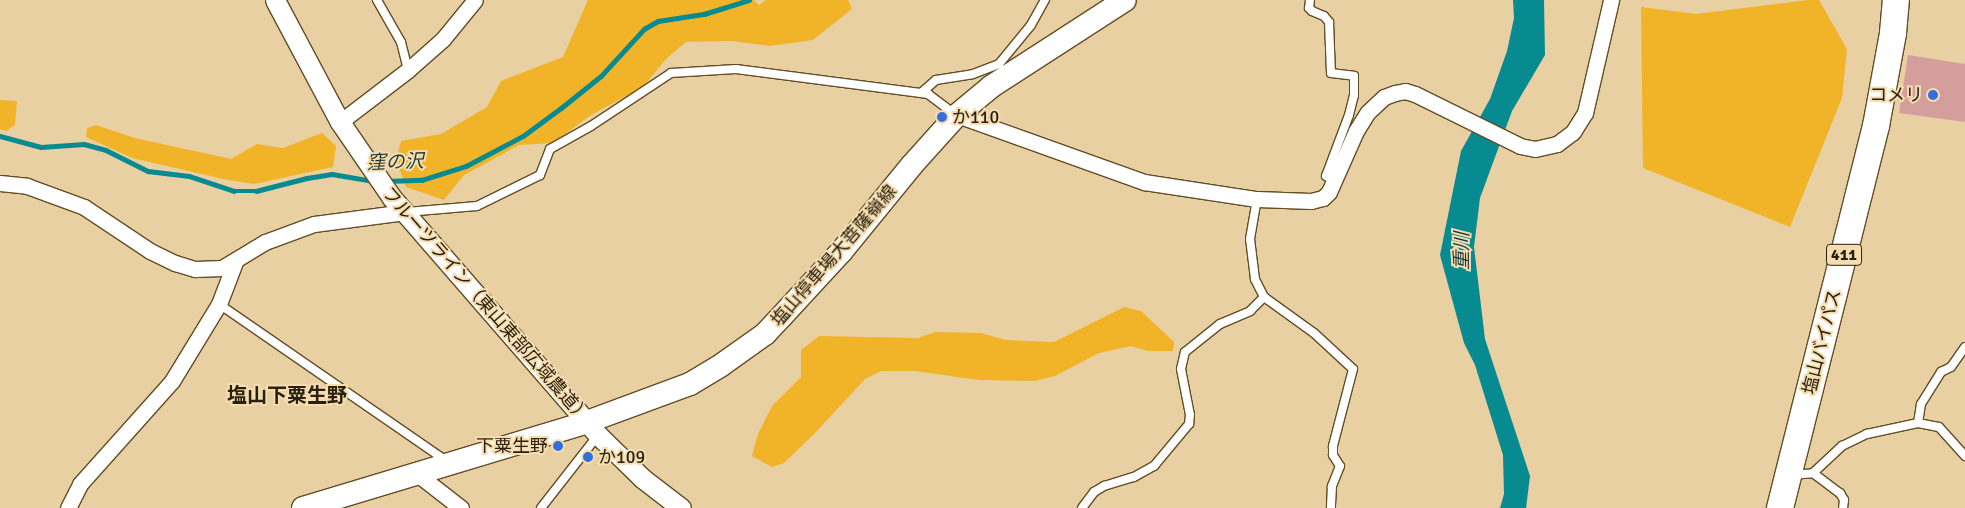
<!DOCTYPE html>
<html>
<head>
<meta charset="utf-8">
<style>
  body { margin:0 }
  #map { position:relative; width:1965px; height:508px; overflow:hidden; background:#e9d0a3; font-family:Signika,"Noto Sans JP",sans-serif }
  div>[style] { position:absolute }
  .green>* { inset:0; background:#f1b328 }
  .water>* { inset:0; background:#088a91 }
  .stream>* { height:4.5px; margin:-2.25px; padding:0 2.25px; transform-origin:2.25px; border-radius:2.25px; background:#088a91 }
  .building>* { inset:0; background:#d49e9c }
  .roads { filter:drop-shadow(1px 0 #624d24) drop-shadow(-1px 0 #624d24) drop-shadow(0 1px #624d24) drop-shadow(0 -1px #624d24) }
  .service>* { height:8px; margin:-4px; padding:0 4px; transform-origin:4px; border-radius:4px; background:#fff }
  .minor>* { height:15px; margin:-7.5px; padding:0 7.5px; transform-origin:7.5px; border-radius:7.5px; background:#fff }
  .tertiary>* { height:19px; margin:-9.5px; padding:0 9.5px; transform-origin:9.5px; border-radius:9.5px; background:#fff }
  .secondary>* { height:22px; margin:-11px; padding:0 11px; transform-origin:11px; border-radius:11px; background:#fff }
  .trunk>* { height:26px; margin:-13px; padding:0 13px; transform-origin:13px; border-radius:13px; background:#fff }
  .dots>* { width:14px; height:14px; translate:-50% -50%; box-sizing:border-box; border:2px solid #f6ddb0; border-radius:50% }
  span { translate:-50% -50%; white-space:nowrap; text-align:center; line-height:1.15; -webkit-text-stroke:4px #f6ddb0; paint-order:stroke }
  .shield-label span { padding:1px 4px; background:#f6ddb0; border:1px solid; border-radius:4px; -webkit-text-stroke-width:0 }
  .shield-label { font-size:16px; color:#2a200f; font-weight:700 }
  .poi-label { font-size:18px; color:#2a200f }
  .right { translate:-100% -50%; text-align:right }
  .left { translate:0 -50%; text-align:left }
  .street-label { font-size:18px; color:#2a200f }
  .water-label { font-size:19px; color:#18383a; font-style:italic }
  .quarter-label { font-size:20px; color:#2a200f; font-weight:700 }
</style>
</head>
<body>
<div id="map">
  <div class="green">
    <div style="clip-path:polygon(588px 0,754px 0,759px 5px,766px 0,848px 0,852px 9px,813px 40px,770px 46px,731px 41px,686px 42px,666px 59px,643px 87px,591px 115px,553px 143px,519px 145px,464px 175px,444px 200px,406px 187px,396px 160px,401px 141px,441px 134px,487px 107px,501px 81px,563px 57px)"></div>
    <div style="clip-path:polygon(1808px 0,1819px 0,1847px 49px,1842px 98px,1790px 227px,1643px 168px,1641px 7px,1696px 14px)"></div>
    <div style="clip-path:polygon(0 100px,17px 101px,15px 125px,6px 131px,0 129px)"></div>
    <div style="clip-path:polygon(96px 125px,135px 138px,231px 159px,257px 144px,283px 148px,322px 133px,336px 146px,333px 167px,254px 184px,223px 179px,132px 158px,86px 137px,87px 128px)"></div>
    <div style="clip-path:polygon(1124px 307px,1141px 311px,1174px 342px,1173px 351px,1148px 351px,1131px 346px,1099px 353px,1055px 376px,1034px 381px,978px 380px,915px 371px,881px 371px,865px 379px,817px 431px,784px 463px,772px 467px,752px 456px,758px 434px,772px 406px,801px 377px,801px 350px,819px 336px,918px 338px,935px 332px,981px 333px,1006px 340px,1054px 342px)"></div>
  </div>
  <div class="water">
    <div style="clip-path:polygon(1513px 0,1544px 0,1545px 55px,1512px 111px,1480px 198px,1474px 247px,1485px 339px,1530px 476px,1526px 508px,1500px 508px,1504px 494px,1503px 455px,1475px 365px,1464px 343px,1440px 255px,1461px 151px,1490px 99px,1507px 51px,1514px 18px)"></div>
  </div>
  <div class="stream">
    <div style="left:0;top:136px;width:42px;rotate:15deg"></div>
    <div style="left:41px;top:147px;width:43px;rotate:-4deg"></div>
    <div style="left:84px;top:144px;width:23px;rotate:15deg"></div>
    <div style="left:106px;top:150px;width:47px;rotate:26.6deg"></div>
    <div style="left:148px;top:171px;width:41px;rotate:7deg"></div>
    <div style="left:189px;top:176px;width:47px;rotate:18.4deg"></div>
    <div style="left:234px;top:191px;width:22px"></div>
    <div style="left:256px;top:191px;width:53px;rotate:-14.3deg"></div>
    <div style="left:307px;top:178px;width:25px;rotate:-9deg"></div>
    <div style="left:332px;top:174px;width:42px;rotate:9.7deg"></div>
    <div style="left:386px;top:181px;width:36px;rotate:-2deg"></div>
    <div style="left:422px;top:180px;width:46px;rotate:-17.7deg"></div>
    <div style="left:466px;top:166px;width:64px;rotate:-27.8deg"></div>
    <div style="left:523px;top:136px;width:47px;rotate:-36.4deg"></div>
    <div style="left:561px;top:108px;width:51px;rotate:-38.7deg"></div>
    <div style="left:601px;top:76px;width:64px;rotate:-47.5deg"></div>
    <div style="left:644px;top:29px;width:16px;rotate:-30deg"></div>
    <div style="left:658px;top:21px;width:47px;rotate:-8.7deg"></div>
    <div style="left:704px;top:14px;width:47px;rotate:-17.3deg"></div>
  </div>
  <div class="building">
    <div style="clip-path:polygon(1908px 55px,1965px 64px,1965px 122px,1899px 113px)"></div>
  </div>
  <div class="roads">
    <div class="service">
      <div style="left:377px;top:0;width:48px;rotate:60.3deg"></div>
      <div style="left:401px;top:42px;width:29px;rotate:76deg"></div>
      <div style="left:1310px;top:0;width:8px;rotate:97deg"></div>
      <div style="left:1309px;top:8px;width:4px;rotate:45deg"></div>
      <div style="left:1312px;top:11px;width:13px;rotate:23deg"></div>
      <div style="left:1324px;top:16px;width:8px;rotate:50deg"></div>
      <div style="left:1329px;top:22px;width:51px;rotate:87.8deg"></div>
      <div style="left:1331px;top:73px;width:23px;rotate:7deg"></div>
      <div style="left:1354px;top:76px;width:19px;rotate:90deg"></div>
      <div style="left:1354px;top:95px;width:21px;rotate:104deg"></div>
      <div style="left:1349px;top:115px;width:65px;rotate:110.7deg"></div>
      <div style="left:1326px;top:176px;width:10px;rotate:29deg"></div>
      <div style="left:921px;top:93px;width:20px;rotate:-41deg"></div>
      <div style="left:936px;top:80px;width:37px;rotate:-9deg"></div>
      <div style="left:973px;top:74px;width:28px;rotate:-21deg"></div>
      <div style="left:999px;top:64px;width:50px;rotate:-50.6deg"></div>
      <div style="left:1031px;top:25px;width:29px;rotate:-61deg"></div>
      <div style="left:407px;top:212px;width:70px;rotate:-4.9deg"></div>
      <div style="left:477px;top:206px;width:70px;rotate:-26.2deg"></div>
      <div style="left:540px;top:175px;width:28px;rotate:-69deg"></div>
      <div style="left:550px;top:149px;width:47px;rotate:-29.3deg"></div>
      <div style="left:591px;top:126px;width:96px;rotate:-33.5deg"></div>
      <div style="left:671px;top:73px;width:65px;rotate:-3.5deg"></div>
      <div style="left:736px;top:69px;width:194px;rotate:7.4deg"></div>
      <div style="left:928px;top:94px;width:34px;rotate:37deg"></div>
      <div style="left:1264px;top:297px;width:62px;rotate:35.8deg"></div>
      <div style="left:1314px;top:333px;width:53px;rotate:42.7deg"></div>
      <div style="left:1353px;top:369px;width:80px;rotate:104.6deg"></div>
      <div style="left:1333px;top:446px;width:9px;rotate:90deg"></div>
      <div style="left:1333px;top:455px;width:13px;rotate:58deg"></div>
      <div style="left:1340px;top:466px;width:22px;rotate:112deg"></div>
      <div style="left:1332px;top:486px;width:22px;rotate:93deg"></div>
      <div style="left:219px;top:304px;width:275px;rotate:34.6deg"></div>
      <div style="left:1918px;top:423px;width:19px;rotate:-81deg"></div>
      <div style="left:1921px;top:404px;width:38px;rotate:-58deg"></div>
      <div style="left:1941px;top:372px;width:11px;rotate:-27deg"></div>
      <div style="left:1951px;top:367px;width:24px;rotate:-55deg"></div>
      <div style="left:1813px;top:473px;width:34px;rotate:37deg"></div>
      <div style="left:1840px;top:493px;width:8px;rotate:60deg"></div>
      <div style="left:1844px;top:500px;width:8px;rotate:97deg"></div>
      <div style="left:1792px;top:475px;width:21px;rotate:-5deg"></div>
      <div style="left:1813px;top:473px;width:40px;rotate:-43deg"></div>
      <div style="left:1842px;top:446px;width:28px;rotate:-26deg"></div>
      <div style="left:1867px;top:434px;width:52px;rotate:-12.2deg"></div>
      <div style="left:1918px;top:423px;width:21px;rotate:11deg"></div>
      <div style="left:1939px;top:427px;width:39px;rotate:48deg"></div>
      <div style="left:541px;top:508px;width:93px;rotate:-52deg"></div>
      <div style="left:1082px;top:508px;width:20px;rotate:-53deg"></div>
      <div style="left:1094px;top:492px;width:12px;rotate:-31deg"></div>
      <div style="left:1104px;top:486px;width:31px;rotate:-17deg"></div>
      <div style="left:1134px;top:477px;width:23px;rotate:-29deg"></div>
      <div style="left:1154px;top:466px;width:55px;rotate:-50.2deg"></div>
      <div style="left:1189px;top:424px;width:9px;rotate:-84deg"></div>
      <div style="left:1190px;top:415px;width:47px;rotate:-101.1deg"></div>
      <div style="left:1181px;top:369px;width:17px;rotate:-77deg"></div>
      <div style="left:1185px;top:352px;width:45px;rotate:-38.7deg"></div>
      <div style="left:1220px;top:324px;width:33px;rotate:-23deg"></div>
      <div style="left:1250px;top:311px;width:20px;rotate:-45deg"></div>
      <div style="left:1264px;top:297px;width:20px;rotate:-117deg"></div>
      <div style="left:1255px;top:279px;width:40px;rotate:-97.1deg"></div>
      <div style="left:1250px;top:239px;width:41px;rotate:-80.1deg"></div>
    </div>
    <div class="minor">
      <div style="left:957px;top:115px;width:199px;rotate:19.7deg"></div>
      <div style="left:1144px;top:182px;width:114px;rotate:8.6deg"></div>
      <div style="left:1257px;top:199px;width:54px;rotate:2.1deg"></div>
      <div style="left:1311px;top:201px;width:12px;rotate:-14deg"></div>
      <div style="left:1323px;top:198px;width:8px;rotate:-45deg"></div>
      <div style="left:1329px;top:192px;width:67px;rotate:-66.1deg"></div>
      <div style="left:1356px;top:131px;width:22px;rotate:-58deg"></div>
      <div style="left:1368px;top:112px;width:22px;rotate:-43deg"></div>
      <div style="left:1384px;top:97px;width:12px;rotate:-20deg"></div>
      <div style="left:1395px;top:93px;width:10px;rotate:-11deg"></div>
      <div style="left:1405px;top:91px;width:10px;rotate:17deg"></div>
      <div style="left:1415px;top:94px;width:117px;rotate:26.3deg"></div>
      <div style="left:1520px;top:146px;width:15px;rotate:11deg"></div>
      <div style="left:1535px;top:149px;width:23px;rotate:-13deg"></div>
      <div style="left:1557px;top:144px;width:20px;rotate:-37deg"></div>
      <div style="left:1573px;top:132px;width:22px;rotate:-58deg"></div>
      <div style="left:1585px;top:113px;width:116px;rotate:-77deg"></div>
      <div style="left:340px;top:122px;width:86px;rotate:-37.4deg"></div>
      <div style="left:408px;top:70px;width:47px;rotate:-41.5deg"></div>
      <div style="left:443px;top:39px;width:50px;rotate:-50.6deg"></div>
      <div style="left:0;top:183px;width:27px;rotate:6deg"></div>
      <div style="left:27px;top:186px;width:61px;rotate:20.2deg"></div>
      <div style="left:84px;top:207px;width:79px;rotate:33.7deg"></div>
      <div style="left:150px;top:251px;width:28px;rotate:26deg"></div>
      <div style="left:175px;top:263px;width:21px;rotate:17deg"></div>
      <div style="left:195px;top:269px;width:27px;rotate:-2deg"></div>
      <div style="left:222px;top:268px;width:50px;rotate:-31.2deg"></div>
      <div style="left:265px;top:242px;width:52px;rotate:-20.2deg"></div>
      <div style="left:314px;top:224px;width:92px;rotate:-7.5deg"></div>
      <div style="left:416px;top:473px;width:57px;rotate:37.9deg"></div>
      <div style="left:68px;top:508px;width:27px;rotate:-63deg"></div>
      <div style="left:80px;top:484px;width:138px;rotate:-48.2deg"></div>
      <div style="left:172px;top:381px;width:90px;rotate:-58.6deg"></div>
      <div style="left:219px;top:304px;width:45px;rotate:-69.1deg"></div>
    </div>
    <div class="tertiary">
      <div style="left:275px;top:0;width:138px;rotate:62deg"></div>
      <div style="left:340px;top:122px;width:92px;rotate:55.6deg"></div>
      <div style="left:392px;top:198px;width:314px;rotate:49deg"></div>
      <div style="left:598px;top:435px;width:62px;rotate:44.3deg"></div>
      <div style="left:642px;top:478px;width:49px;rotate:37.6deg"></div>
    </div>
    <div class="secondary">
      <div style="left:303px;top:508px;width:297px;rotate:-16.8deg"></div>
      <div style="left:587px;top:422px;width:110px;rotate:-20.3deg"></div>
      <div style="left:690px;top:384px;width:35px;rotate:-31deg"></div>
      <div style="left:720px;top:366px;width:55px;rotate:-35.4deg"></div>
      <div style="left:765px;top:334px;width:23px;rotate:-47deg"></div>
      <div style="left:781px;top:317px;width:88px;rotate:-47.3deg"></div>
      <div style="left:841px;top:252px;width:112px;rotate:-50.8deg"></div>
      <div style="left:912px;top:165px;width:67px;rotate:-48deg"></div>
      <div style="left:957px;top:115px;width:45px;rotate:-39.6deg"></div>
      <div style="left:992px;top:86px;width:158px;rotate:-32.9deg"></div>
    </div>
    <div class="trunk">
      <div style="left:1780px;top:508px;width:394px;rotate:-75.9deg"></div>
      <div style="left:1876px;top:126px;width:95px;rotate:-79.6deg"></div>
      <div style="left:1893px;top:33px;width:33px;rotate:-85deg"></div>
    </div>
  </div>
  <div class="dots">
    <div style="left:1933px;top:95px;background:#336edc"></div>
    <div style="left:942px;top:117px;background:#336edc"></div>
    <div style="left:558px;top:446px;background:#336edc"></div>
    <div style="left:588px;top:457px;background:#336edc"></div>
  </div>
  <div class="shield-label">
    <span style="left:1844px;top:255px">411</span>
  </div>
  <div class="poi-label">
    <span class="right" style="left:1923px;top:95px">コメリ</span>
    <span class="left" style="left:952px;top:117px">か110</span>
    <span class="right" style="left:548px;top:446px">下粟生野</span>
    <span class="left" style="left:598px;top:457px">か109</span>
  </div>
  <div class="street-label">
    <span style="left:834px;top:256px;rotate:-49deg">塩山停車場大菩薩嶺線</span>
    <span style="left:486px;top:305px;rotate:49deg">フルーツライン（東山東部広域農道）</span>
    <span style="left:1822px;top:342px;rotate:-76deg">塩山バイパス</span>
  </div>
  <div class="water-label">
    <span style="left:395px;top:163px;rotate:-2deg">窪の沢</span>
    <span style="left:1463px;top:251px;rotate:-90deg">重川</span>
  </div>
  <div class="quarter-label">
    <span style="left:287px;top:395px">塩山下粟生野</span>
  </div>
</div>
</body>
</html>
